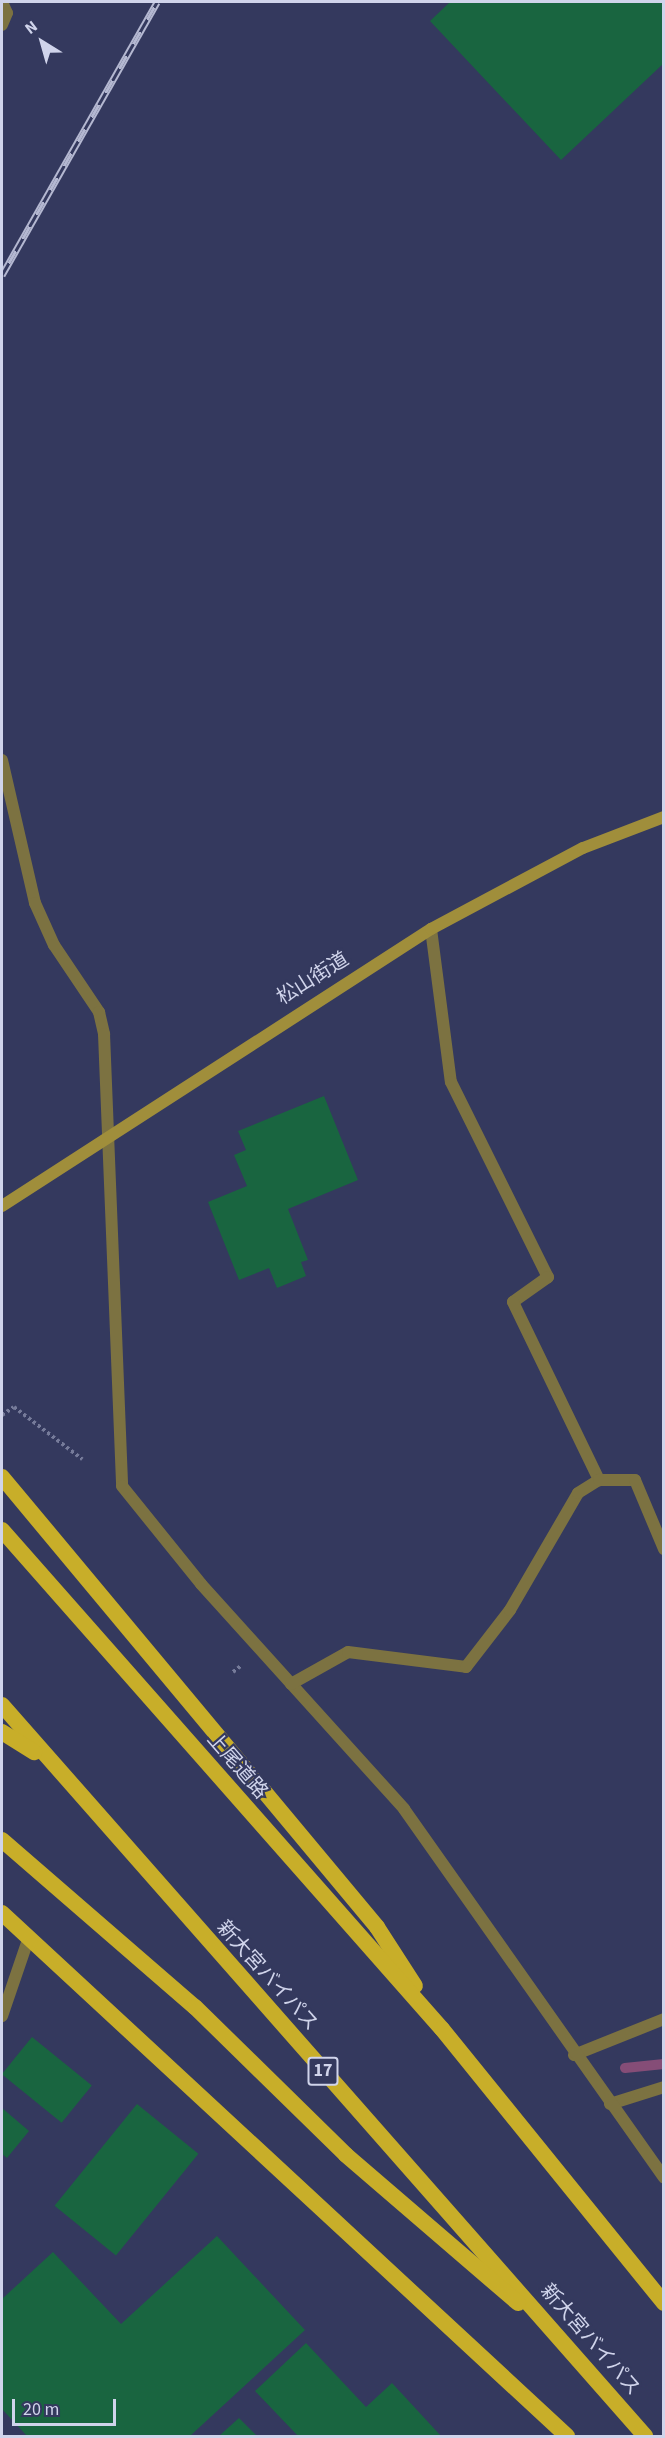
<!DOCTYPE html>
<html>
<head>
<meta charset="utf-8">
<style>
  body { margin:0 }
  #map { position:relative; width:665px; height:2438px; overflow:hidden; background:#34395e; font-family:"Source Sans 3","Noto Sans JP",sans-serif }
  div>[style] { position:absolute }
  .stream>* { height:10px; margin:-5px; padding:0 5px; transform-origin:5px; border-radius:5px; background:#854d77 }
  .building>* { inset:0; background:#196540; transform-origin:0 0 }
  .path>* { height:4px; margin-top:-2px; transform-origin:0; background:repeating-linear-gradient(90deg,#767b9a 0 3px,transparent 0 6px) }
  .service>* { height:12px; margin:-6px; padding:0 6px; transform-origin:6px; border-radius:6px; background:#7c7241 }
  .minor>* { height:12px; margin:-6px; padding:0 6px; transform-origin:6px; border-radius:6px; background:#7c7241 }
  .secondary>* { height:12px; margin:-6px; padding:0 6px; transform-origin:6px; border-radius:6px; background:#a08e3b }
  .trunk>* { height:16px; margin:-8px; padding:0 8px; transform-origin:8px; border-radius:8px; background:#c8ae29 }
  .rail>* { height:7px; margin-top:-3.5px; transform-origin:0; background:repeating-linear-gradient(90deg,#34395e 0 14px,#b4b8d1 0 28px); box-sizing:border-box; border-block:2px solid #b4b8d1 }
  span { translate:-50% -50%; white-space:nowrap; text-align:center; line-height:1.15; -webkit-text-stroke:4.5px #34395e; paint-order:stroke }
  .shield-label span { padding:2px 4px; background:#34395e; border:2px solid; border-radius:4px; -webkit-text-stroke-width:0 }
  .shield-label { font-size:18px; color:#d0d4eb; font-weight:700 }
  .street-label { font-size:20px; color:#d0d4eb }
  .frame { position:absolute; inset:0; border:3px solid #d0d4eb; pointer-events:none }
  .north { position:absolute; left:12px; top:12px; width:60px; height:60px; -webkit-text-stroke:4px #34395e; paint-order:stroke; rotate:323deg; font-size:16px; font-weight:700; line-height:24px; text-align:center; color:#d0d4eb }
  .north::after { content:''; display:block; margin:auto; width:21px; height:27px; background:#d0d4eb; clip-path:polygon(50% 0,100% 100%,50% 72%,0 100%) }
  .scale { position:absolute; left:12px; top:2399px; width:104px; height:27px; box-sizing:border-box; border:3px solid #d0d4eb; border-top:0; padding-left:8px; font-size:18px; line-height:21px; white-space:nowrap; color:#d0d4eb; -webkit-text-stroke:4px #34395e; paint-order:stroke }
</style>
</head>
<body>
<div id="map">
  <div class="stream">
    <div style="left:625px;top:2068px;width:39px;rotate:-6deg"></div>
  </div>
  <div class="building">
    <div style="clip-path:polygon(450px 2px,664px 2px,664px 63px,561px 160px,430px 21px)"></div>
    <div style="clip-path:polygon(324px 1096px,358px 1180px,288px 1209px,308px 1260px,301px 1262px,306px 1276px,277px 1288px,269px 1268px,239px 1280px,208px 1202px,247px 1186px,234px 1155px,246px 1150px,238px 1131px)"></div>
    <div style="left:32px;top:2037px;width:77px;height:48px;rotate:39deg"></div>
    <div style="left:137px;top:2104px;width:79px;height:131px;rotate:39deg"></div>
    <div style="clip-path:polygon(2px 2108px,29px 2131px,7px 2158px,2px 2154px)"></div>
    <div style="clip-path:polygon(217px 2236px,305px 2330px,190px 2436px,27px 2436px,2px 2409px,2px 2299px,53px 2252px,121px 2324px)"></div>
    <div style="clip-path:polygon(306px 2343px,366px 2407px,392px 2383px,441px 2436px,298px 2436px,255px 2391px)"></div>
    <div style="clip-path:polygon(239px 2418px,257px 2436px,219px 2436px)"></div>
  </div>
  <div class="path">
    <div style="left:2px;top:1415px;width:14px;rotate:-34deg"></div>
    <div style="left:14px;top:1407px;width:86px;rotate:37.4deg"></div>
    <div style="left:233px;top:1672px;width:11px;rotate:-38deg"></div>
  </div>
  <div class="service">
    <div style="left:574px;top:2055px;width:97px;rotate:-21.8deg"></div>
    <div style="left:610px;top:2104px;width:57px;rotate:-17.5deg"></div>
  </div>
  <div class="minor">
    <div style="left:2px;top:2px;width:12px;rotate:66deg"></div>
    <div style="left:7px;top:13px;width:13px;rotate:113deg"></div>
    <div style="left:2px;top:760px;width:147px;rotate:77deg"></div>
    <div style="left:35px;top:903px;width:46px;rotate:65.7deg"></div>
    <div style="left:54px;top:945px;width:81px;rotate:56.1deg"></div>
    <div style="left:99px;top:1012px;width:23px;rotate:77deg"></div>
    <div style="left:104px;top:1034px;width:452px;rotate:87.7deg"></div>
    <div style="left:122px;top:1486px;width:126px;rotate:51.1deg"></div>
    <div style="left:201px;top:1584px;width:303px;rotate:47.9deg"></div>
    <div style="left:404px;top:1809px;width:451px;rotate:54.8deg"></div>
    <div style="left:431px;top:929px;width:154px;rotate:82.6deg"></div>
    <div style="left:451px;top:1082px;width:218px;rotate:63.6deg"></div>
    <div style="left:548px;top:1277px;width:43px;rotate:144.5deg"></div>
    <div style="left:513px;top:1302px;width:198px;rotate:64.2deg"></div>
    <div style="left:291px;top:1684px;width:65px;rotate:-29.3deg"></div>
    <div style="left:348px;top:1652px;width:119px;rotate:7.2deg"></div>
    <div style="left:466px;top:1667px;width:72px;rotate:-52.3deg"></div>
    <div style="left:510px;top:1610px;width:135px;rotate:-59.8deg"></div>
    <div style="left:578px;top:1493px;width:25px;rotate:-32deg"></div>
    <div style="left:599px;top:1480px;width:36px"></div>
    <div style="left:635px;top:1480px;width:75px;rotate:67.2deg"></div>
    <div style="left:2px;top:2016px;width:80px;rotate:-71.1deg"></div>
  </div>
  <div class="secondary">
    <div style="left:2px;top:1206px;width:511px;rotate:-32.85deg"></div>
    <div style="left:431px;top:929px;width:172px;rotate:-28.1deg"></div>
    <div style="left:583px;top:848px;width:87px;rotate:-20.9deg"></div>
  </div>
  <div class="trunk">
    <div style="left:2px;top:1477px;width:586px;rotate:50.19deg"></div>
    <div style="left:377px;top:1927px;width:70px;rotate:57.2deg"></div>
    <div style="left:2px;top:1530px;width:665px;rotate:48.6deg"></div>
    <div style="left:442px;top:2029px;width:353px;rotate:51deg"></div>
    <div style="left:2px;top:1705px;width:974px;rotate:48.66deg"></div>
    <div style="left:2px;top:1732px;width:38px;rotate:32deg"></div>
    <div style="left:2px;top:1840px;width:255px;rotate:40.9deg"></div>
    <div style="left:195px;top:2007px;width:211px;rotate:44.4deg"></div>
    <div style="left:346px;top:2155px;width:227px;rotate:40.7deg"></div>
    <div style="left:2px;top:1913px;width:770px;rotate:42.79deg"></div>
  </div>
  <div class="rail">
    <div style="left:2px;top:275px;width:314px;rotate:-60.4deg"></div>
  </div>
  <div class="shield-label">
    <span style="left:323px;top:2071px">17</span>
  </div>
  <div class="street-label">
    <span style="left:313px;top:979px;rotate:-32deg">松山街道</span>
    <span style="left:237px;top:1766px;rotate:49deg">上尾道路</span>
    <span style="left:267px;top:1976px;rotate:48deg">新大宮バイパス</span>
    <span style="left:590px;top:2340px;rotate:49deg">新大宮バイパス</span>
  </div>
  <div class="frame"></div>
  <div class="north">N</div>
  <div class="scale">20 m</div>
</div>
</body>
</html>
